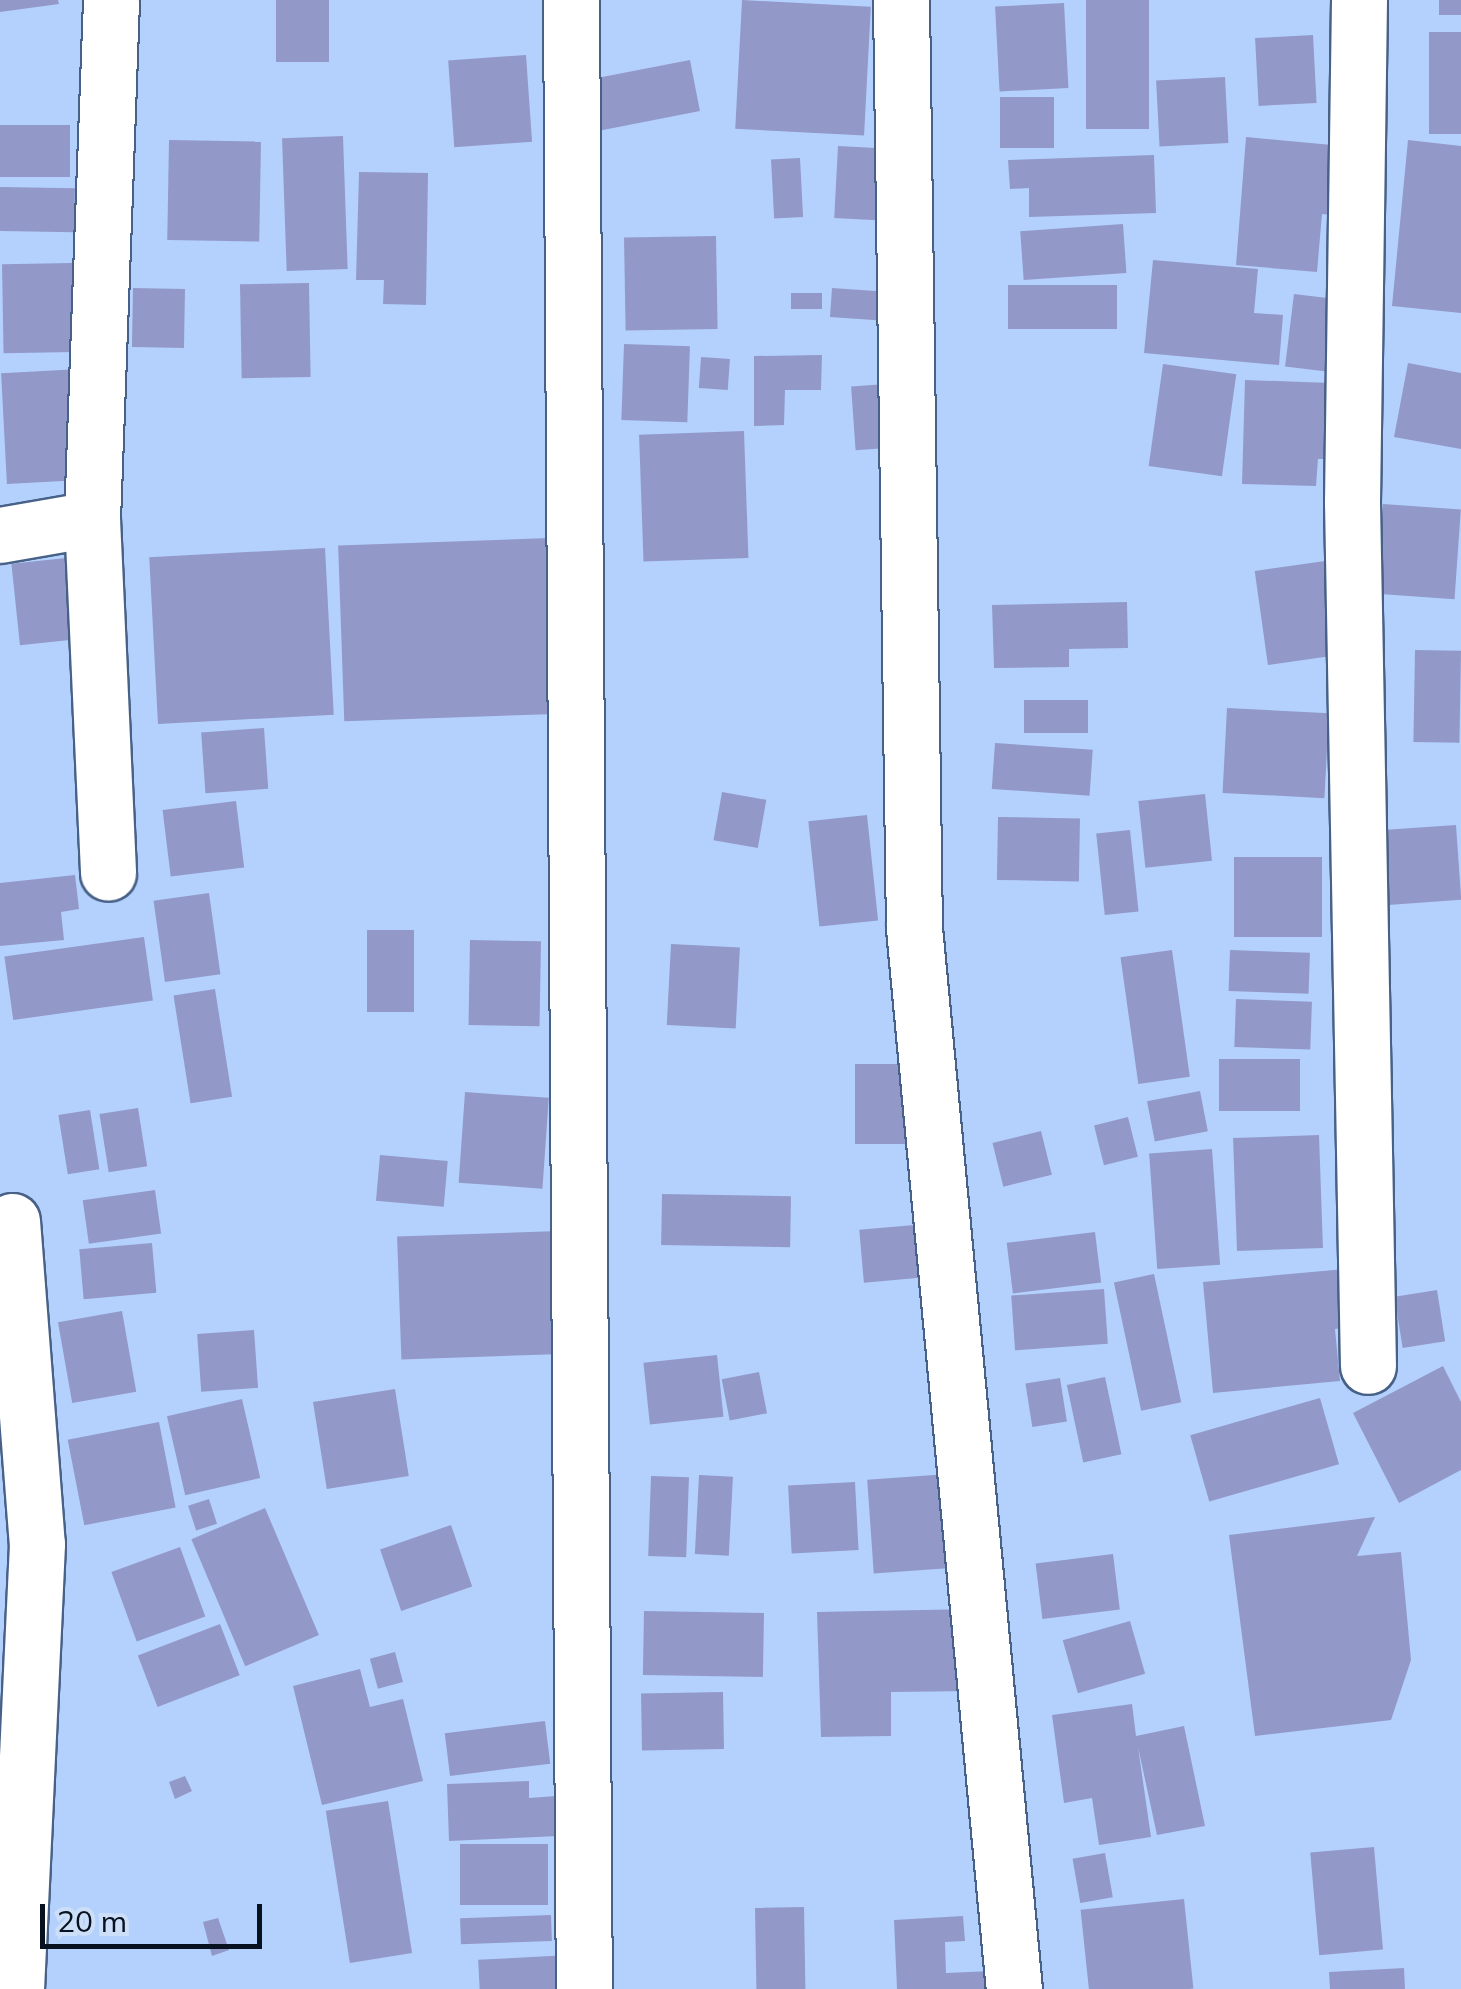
<!DOCTYPE html>
<html>
<head>
<meta charset="utf-8">
<style>
  body { margin:0 }
  #map { position:relative; width:1461px; height:1989px; overflow:hidden; background:#b4d1fd; font-family:Mulish,sans-serif }
  div>[style] { position:absolute }
  .building>* { inset:0; background:#9299c8; transform-origin:0 0 }
  .roads { filter:drop-shadow(2px 0 #476187) drop-shadow(-2px 0 #476187) drop-shadow(0 2px #476187) drop-shadow(0 -2px #476187) }
  .minor>* { height:55px; margin:-27.5px; padding:0 27.5px; transform-origin:27.5px; border-radius:27.5px; background:#fff }
  span { translate:-50% -50%; white-space:nowrap; text-align:center; line-height:1.15; -webkit-text-stroke:8px #ccdef8; paint-order:stroke }
  .scale { position:absolute; left:40px; top:1904px; width:222px; height:45px; box-sizing:border-box; border:5px solid #071120; border-top:0; padding-left:12px; font-size:30px; line-height:35px; white-space:nowrap; color:#071120; -webkit-text-stroke:8px #ccdef8; paint-order:stroke }
</style>
</head>
<body>
<div id="map">
  <div class="building">
    <div style="clip-path:polygon(0 0,58px 0,59px 4px,0 12px)"></div>
    <div style="left:276px;top:0;width:53px;height:62px"></div>
    <div style="left:742px;top:0;width:129px;height:129px;rotate:3deg"></div>
    <div style="left:1086px;top:0;width:63px;height:129px"></div>
    <div style="left:1439px;top:0;width:22px;height:15px"></div>
    <div style="left:1064px;top:3px;width:85px;height:69px;rotate:87deg"></div>
    <div style="left:1429px;top:32px;width:32px;height:102px"></div>
    <div style="left:1313px;top:35px;width:68px;height:58px;rotate:87deg"></div>
    <div style="left:526px;top:55px;width:87px;height:78px;rotate:86deg"></div>
    <div style="left:690px;top:60px;width:52px;height:100px;rotate:79deg"></div>
    <div style="left:1225px;top:77px;width:66px;height:69px;rotate:87deg"></div>
    <div style="left:1054px;top:97px;width:51px;height:54px;rotate:90deg"></div>
    <div style="left:0;top:125px;width:70px;height:52px"></div>
    <div style="left:343px;top:136px;width:133px;height:61px;rotate:88deg"></div>
    <div style="clip-path:polygon(1246px 137px,1343px 146px,1338px 216px,1322px 214px,1317px 272px,1236px 265px)"></div>
    <div style="left:169px;top:140px;width:92px;height:100px;rotate:1deg"></div>
    <div style="clip-path:polygon(1408px 140px,1461px 146px,1461px 313px,1392px 306px)"></div>
    <div style="left:838px;top:146px;width:57px;height:72px;rotate:3deg"></div>
    <div style="clip-path:polygon(1154px 155px,1156px 213px,1029px 217px,1029px 188px,1010px 189px,1008px 160px)"></div>
    <div style="left:800px;top:158px;width:59px;height:29px;rotate:87deg"></div>
    <div style="clip-path:polygon(359px 172px,428px 173px,426px 305px,383px 304px,384px 280px,356px 280px)"></div>
    <div style="left:0;top:187px;width:75px;height:44px;rotate:1deg"></div>
    <div style="left:1123px;top:224px;width:49px;height:103px;rotate:86deg"></div>
    <div style="left:716px;top:236px;width:93px;height:92px;rotate:89deg"></div>
    <div style="clip-path:polygon(1153px 260px,1258px 269px,1254px 313px,1283px 315px,1279px 365px,1144px 353px)"></div>
    <div style="left:72px;top:263px;width:89px;height:70px;rotate:89deg"></div>
    <div style="left:309px;top:283px;width:94px;height:69px;rotate:89deg"></div>
    <div style="left:1008px;top:285px;width:109px;height:44px"></div>
    <div style="left:133px;top:288px;width:52px;height:59px;rotate:1deg"></div>
    <div style="left:832px;top:288px;width:58px;height:29px;rotate:4deg"></div>
    <div style="left:822px;top:293px;width:16px;height:31px;rotate:90deg"></div>
    <div style="left:1294px;top:294px;width:48px;height:73px;rotate:7deg"></div>
    <div style="left:624px;top:344px;width:66px;height:76px;rotate:2deg"></div>
    <div style="clip-path:polygon(822px 355px,821px 390px,785px 390px,784px 425px,754px 426px,754px 356px)"></div>
    <div style="left:701px;top:357px;width:29px;height:31px;rotate:4deg"></div>
    <div style="clip-path:polygon(1408px 363px,1461px 373px,1461px 449px,1394px 437px)"></div>
    <div style="left:1163px;top:364px;width:74px;height:103px;rotate:8deg"></div>
    <div style="left:80px;top:369px;width:111px;height:79px;rotate:87deg"></div>
    <div style="clip-path:polygon(1245px 380px,1331px 383px,1330px 459px,1318px 459px,1316px 486px,1242px 484px)"></div>
    <div style="left:900px;top:383px;width:64px;height:49px;rotate:86deg"></div>
    <div style="left:744px;top:431px;width:127px;height:105px;rotate:88deg"></div>
    <div style="left:1383px;top:504px;width:78px;height:90px;rotate:4deg"></div>
    <div style="left:550px;top:538px;width:176px;height:212px;rotate:88deg"></div>
    <div style="left:325px;top:548px;width:167px;height:176px;rotate:87deg"></div>
    <div style="left:85px;top:556px;width:82px;height:74px;rotate:84deg"></div>
    <div style="left:1325px;top:561px;width:95px;height:71px;rotate:82deg"></div>
    <div style="clip-path:polygon(1127px 602px,1128px 648px,1069px 649px,1069px 667px,994px 668px,992px 605px)"></div>
    <div style="left:1415px;top:650px;width:46px;height:92px;rotate:1deg"></div>
    <div style="left:1088px;top:700px;width:33px;height:64px;rotate:90deg"></div>
    <div style="left:1227px;top:708px;width:102px;height:85px;rotate:3deg"></div>
    <div style="left:264px;top:728px;width:61px;height:63px;rotate:86deg"></div>
    <div style="left:995px;top:743px;width:98px;height:46px;rotate:4deg"></div>
    <div style="left:722px;top:792px;width:45px;height:49px;rotate:10deg"></div>
    <div style="left:1205px;top:794px;width:67px;height:67px;rotate:84deg"></div>
    <div style="left:236px;top:801px;width:67px;height:74px;rotate:83deg"></div>
    <div style="left:867px;top:815px;width:106px;height:59px;rotate:84deg"></div>
    <div style="left:998px;top:817px;width:82px;height:63px;rotate:1deg"></div>
    <div style="left:1456px;top:825px;width:75px;height:73px;rotate:86deg"></div>
    <div style="left:1130px;top:830px;width:82px;height:34px;rotate:84deg"></div>
    <div style="left:1234px;top:857px;width:88px;height:80px"></div>
    <div style="clip-path:polygon(75px 875px,79px 909px,61px 912px,64px 940px,0 946px,0 883px)"></div>
    <div style="left:209px;top:893px;width:82px;height:56px;rotate:82deg"></div>
    <div style="left:367px;top:930px;width:47px;height:82px"></div>
    <div style="left:144px;top:937px;width:64px;height:141px;rotate:82deg"></div>
    <div style="left:470px;top:940px;width:71px;height:85px;rotate:1deg"></div>
    <div style="left:671px;top:944px;width:69px;height:81px;rotate:3deg"></div>
    <div style="left:1172px;top:950px;width:128px;height:52px;rotate:82deg"></div>
    <div style="left:1230px;top:950px;width:80px;height:41px;rotate:2deg"></div>
    <div style="left:215px;top:989px;width:109px;height:42px;rotate:81deg"></div>
    <div style="left:1236px;top:999px;width:76px;height:48px;rotate:2deg"></div>
    <div style="left:1219px;top:1059px;width:81px;height:52px"></div>
    <div style="left:855px;top:1064px;width:63px;height:80px"></div>
    <div style="left:1200px;top:1091px;width:41px;height:54px;rotate:79deg"></div>
    <div style="left:465px;top:1092px;width:84px;height:91px;rotate:4deg"></div>
    <div style="left:138px;top:1108px;width:59px;height:39px;rotate:81deg"></div>
    <div style="left:90px;top:1110px;width:60px;height:32px;rotate:81deg"></div>
    <div style="left:1128px;top:1117px;width:41px;height:35px;rotate:76deg"></div>
    <div style="left:1041px;top:1131px;width:45px;height:50px;rotate:76deg"></div>
    <div style="left:1319px;top:1135px;width:113px;height:86px;rotate:88deg"></div>
    <div style="left:1212px;top:1149px;width:116px;height:63px;rotate:86deg"></div>
    <div style="left:380px;top:1155px;width:68px;height:46px;rotate:5deg"></div>
    <div style="left:155px;top:1190px;width:44px;height:73px;rotate:82deg"></div>
    <div style="left:662px;top:1194px;width:129px;height:51px;rotate:1deg"></div>
    <div style="left:926px;top:1224px;width:53px;height:67px;rotate:85deg"></div>
    <div style="left:558px;top:1231px;width:123px;height:161px;rotate:88deg"></div>
    <div style="left:1095px;top:1232px;width:51px;height:89px;rotate:83deg"></div>
    <div style="left:152px;top:1243px;width:50px;height:73px;rotate:85deg"></div>
    <div style="clip-path:polygon(1345px 1269px,1351px 1327px,1335px 1329px,1340px 1381px,1213px 1393px,1203px 1282px)"></div>
    <div style="left:1154px;top:1274px;width:131px;height:41px;rotate:78deg"></div>
    <div style="left:1104px;top:1289px;width:55px;height:93px;rotate:86deg"></div>
    <div style="left:1437px;top:1290px;width:52px;height:43px;rotate:81deg"></div>
    <div style="left:122px;top:1311px;width:82px;height:65px;rotate:80deg"></div>
    <div style="left:254px;top:1330px;width:58px;height:57px;rotate:86deg"></div>
    <div style="left:717px;top:1355px;width:62px;height:74px;rotate:84deg"></div>
    <div style="clip-path:polygon(1443px 1366px,1461px 1402px,1461px 1470px,1399px 1503px,1353px 1413px)"></div>
    <div style="left:759px;top:1372px;width:42px;height:38px;rotate:79deg"></div>
    <div style="left:1105px;top:1377px;width:79px;height:39px;rotate:78deg"></div>
    <div style="left:1060px;top:1378px;width:44px;height:35px;rotate:81deg"></div>
    <div style="left:395px;top:1389px;width:88px;height:83px;rotate:81deg"></div>
    <div style="left:1320px;top:1398px;width:69px;height:135px;rotate:74deg"></div>
    <div style="left:242px;top:1399px;width:81px;height:77px;rotate:77deg"></div>
    <div style="left:159px;top:1422px;width:87px;height:93px;rotate:79deg"></div>
    <div style="left:948px;top:1474px;width:94px;height:81px;rotate:86deg"></div>
    <div style="left:699px;top:1475px;width:34px;height:79px;rotate:3deg"></div>
    <div style="left:651px;top:1476px;width:38px;height:80px;rotate:2deg"></div>
    <div style="left:855px;top:1482px;width:68px;height:67px;rotate:87deg"></div>
    <div style="left:209px;top:1499px;width:26px;height:22px;rotate:72deg"></div>
    <div style="left:265px;top:1508px;width:138px;height:80px;rotate:67deg"></div>
    <div style="clip-path:polygon(1375px 1517px,1357px 1556px,1401px 1552px,1411px 1660px,1391px 1720px,1255px 1736px,1229px 1535px)"></div>
    <div style="left:451px;top:1525px;width:65px;height:75px;rotate:71deg"></div>
    <div style="left:180px;top:1547px;width:74px;height:73px;rotate:70deg"></div>
    <div style="left:1113px;top:1554px;width:56px;height:78px;rotate:83deg"></div>
    <div style="clip-path:polygon(974px 1609px,975px 1691px,891px 1692px,891px 1736px,821px 1737px,817px 1612px)"></div>
    <div style="left:644px;top:1611px;width:120px;height:64px;rotate:1deg"></div>
    <div style="left:1130px;top:1621px;width:55px;height:70px;rotate:74deg"></div>
    <div style="left:220px;top:1624px;width:55px;height:88px;rotate:69deg"></div>
    <div style="left:395px;top:1652px;width:31px;height:26px;rotate:75deg"></div>
    <div style="clip-path:polygon(360px 1669px,370px 1707px,403px 1699px,423px 1781px,322px 1805px,293px 1686px)"></div>
    <div style="left:723px;top:1692px;width:57px;height:82px;rotate:89deg"></div>
    <div style="clip-path:polygon(1132px 1704px,1136px 1736px,1184px 1726px,1205px 1826px,1157px 1835px,1138px 1747px,1151px 1837px,1099px 1845px,1092px 1798px,1064px 1803px,1052px 1715px)"></div>
    <div style="left:545px;top:1721px;width:43px;height:101px;rotate:83deg"></div>
    <div style="clip-path:polygon(185px 1776px,192px 1791px,175px 1799px,169px 1782px)"></div>
    <div style="clip-path:polygon(529px 1781px,529px 1798px,556px 1796px,559px 1836px,449px 1841px,447px 1784px)"></div>
    <div style="left:388px;top:1801px;width:154px;height:63px;rotate:81deg"></div>
    <div style="left:460px;top:1844px;width:88px;height:61px"></div>
    <div style="left:1374px;top:1847px;width:103px;height:64px;rotate:85deg"></div>
    <div style="left:1105px;top:1853px;width:45px;height:33px;rotate:80deg"></div>
    <div style="left:1184px;top:1899px;width:90px;height:104px;rotate:84deg"></div>
    <div style="left:804px;top:1907px;width:82px;height:49px;rotate:89deg"></div>
    <div style="left:551px;top:1915px;width:26px;height:91px;rotate:88deg"></div>
    <div style="clip-path:polygon(963px 1916px,965px 1941px,945px 1942px,946px 1973px,991px 1971px,992px 1989px,897px 1989px,894px 1920px)"></div>
    <div style="clip-path:polygon(218px 1918px,229px 1950px,212px 1956px,203px 1922px)"></div>
    <div style="left:570px;top:1955px;width:34px;height:92px;rotate:87deg"></div>
    <div style="clip-path:polygon(1404px 1968px,1405px 1989px,1330px 1989px,1329px 1972px)"></div>
  </div>
  <div class="roads">
    <div class="minor">
      <div style="left:571px;top:0;width:1989px;rotate:89.63deg"></div>
      <div style="left:901px;top:0;width:928px;rotate:89.2deg"></div>
      <div style="left:914px;top:928px;width:1066px;rotate:84.62deg"></div>
      <div style="left:1359px;top:0;width:502px;rotate:90.8deg"></div>
      <div style="left:1352px;top:502px;width:864px;rotate:88.94deg"></div>
      <div style="left:92px;top:519px;width:519px;rotate:-87.9deg"></div>
      <div style="left:0;top:535px;width:93px;rotate:-9.9deg"></div>
      <div style="left:92px;top:519px;width:354px;rotate:87.4deg"></div>
      <div style="left:12px;top:1221px;width:324px;rotate:85.6deg"></div>
      <div style="left:37px;top:1544px;width:445px;rotate:92.7deg"></div>
    </div>
  </div>
  <div class="scale">20 m</div>
</div>
</body>
</html>
